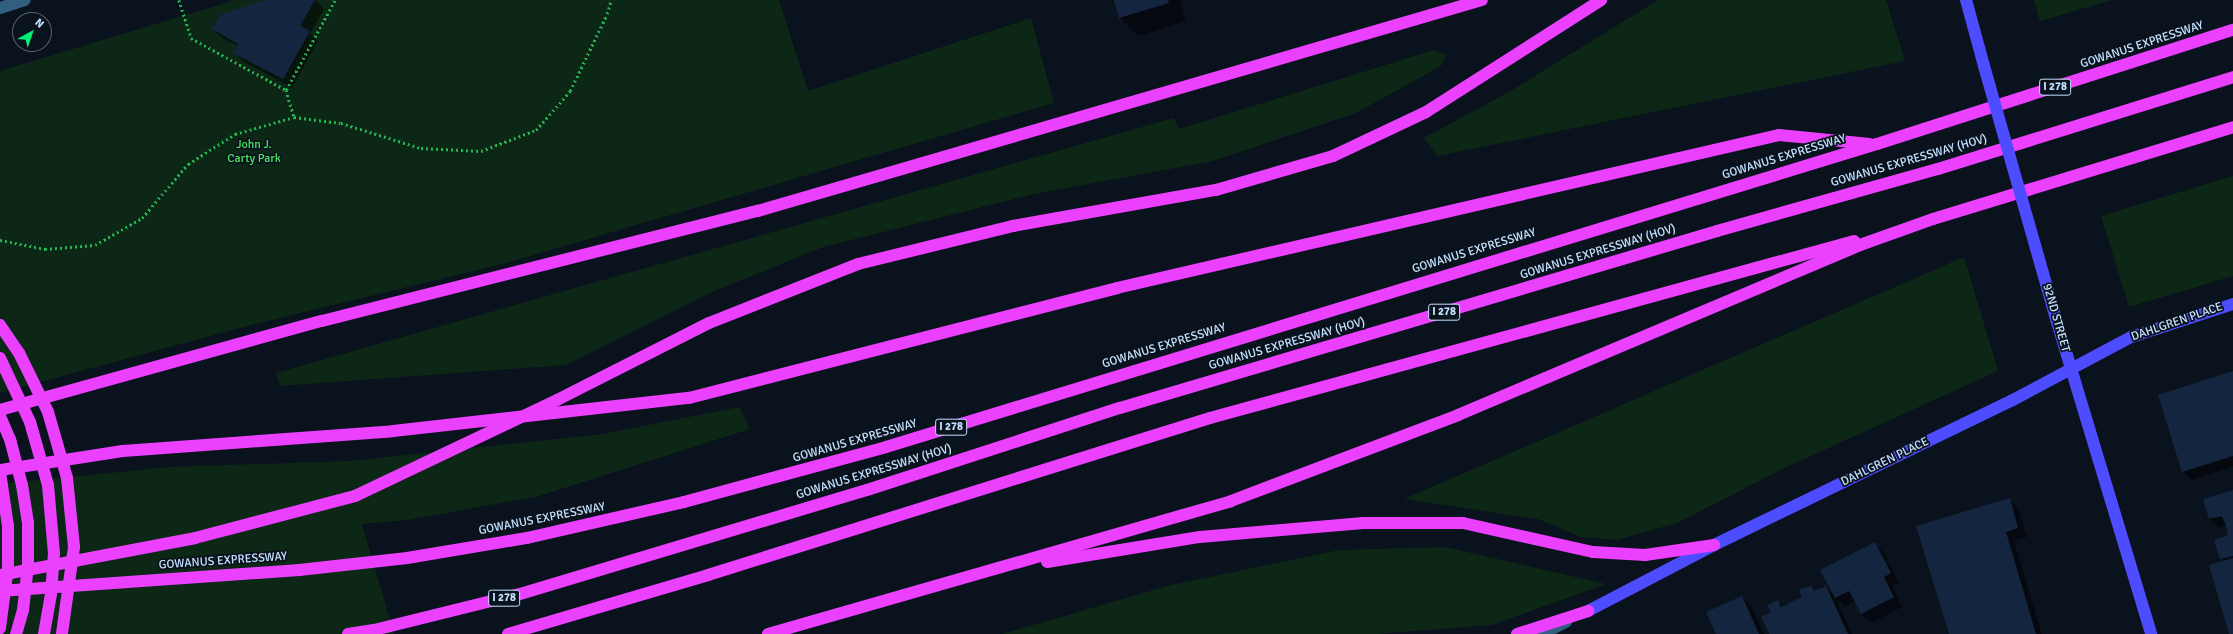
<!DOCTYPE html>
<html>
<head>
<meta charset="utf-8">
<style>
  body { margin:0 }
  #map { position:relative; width:2233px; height:634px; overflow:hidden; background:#0a121d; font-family:Signika,sans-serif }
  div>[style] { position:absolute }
  .green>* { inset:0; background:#0c2716 }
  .shadow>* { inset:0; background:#0007 }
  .building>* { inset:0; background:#14263f }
  .path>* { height:2.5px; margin-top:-1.25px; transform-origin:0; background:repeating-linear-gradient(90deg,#23b552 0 2px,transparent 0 5px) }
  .minor>* { height:12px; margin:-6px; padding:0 6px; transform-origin:6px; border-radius:6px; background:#315f80 }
  .major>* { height:12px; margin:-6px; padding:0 6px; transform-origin:6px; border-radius:6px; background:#4e4cff }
  .highway>* { height:12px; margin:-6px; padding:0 6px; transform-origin:6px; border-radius:6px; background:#ec40ff }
  .major-bridge>* { height:12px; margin:-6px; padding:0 6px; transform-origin:6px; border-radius:6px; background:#4e4cff }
  .highway-bridge>* { height:12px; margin:-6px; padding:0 6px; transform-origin:6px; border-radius:6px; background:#ec40ff }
  span { translate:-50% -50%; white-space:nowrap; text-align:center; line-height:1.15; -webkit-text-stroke:3.5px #0a121d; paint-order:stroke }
  .shield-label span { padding:1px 3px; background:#0a121d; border:1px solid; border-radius:3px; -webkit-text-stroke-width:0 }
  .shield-label { font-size:11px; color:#c5e2ff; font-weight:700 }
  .street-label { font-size:12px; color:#c5e2ff }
  .park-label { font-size:12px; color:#49e75e }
  .north { position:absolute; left:12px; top:12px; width:40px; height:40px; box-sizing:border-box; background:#0a121d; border:1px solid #556577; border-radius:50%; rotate:40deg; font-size:11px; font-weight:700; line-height:16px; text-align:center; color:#c5e2ff }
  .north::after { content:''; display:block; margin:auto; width:14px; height:18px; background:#00f074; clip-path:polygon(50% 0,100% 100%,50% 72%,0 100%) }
</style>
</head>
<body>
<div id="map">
  <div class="green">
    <div style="clip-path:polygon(235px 0,779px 0,808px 91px,1031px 18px,1054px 103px,506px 263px,251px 325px,0 393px,0 71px)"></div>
    <div style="clip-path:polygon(1658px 0,1886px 0,1905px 61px,1437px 156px,1424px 138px,1514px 89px)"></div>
    <div style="clip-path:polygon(2034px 0,2112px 0,2040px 21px)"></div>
    <div style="clip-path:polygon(1434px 50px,1446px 55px,1441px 66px,1356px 113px,1213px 161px,1034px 194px,823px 247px,712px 292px,566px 365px,280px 386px,276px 373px,1174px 118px,1179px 129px)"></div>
    <div style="clip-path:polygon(2233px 176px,2233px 276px,2129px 307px,2101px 216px)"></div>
    <div style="clip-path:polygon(1964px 257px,1998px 371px,1789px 466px,1677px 523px,1617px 540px,1581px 537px,1538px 519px,1404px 499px)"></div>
    <div style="clip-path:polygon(739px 407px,750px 429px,539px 496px,408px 520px,362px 524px,394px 634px,0 634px,0 484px,169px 467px,350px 461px,603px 434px)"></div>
    <div style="clip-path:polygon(1445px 547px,1606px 584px,1492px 625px,1377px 634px,1002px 634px,1171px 585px,1339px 550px)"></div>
  </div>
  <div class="shadow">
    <div style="clip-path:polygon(268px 0,315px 0,324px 9px,310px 33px,318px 41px,292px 88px,243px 61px,234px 52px,238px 46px,222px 38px,213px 29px)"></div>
    <div style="clip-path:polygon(1115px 0,1180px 0,1186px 21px,1138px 36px,1120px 18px)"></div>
    <div style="clip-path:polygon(2233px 372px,2233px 467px,2192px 480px,2182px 471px)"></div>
    <div style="clip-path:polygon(2233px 491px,2233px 634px,2231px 634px,2224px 562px,2216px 540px,2229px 536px,2226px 526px,2219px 528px,2210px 519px,2204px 499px)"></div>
    <div style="clip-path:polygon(2009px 499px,2018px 508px,2027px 537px,2014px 541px,2042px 634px,1950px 634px)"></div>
    <div style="clip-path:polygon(1875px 544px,1884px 553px,1899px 583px,1892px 586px,1902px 607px,1871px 623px,1861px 614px,1855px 602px,1845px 607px,1836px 598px,1852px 634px,1770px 634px,1772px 613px,1778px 601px,1784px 607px,1803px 598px,1810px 587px,1815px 592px,1825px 587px,1834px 595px)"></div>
    <div style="clip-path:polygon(1742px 597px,1751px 606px,1764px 634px,1717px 634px)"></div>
  </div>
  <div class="building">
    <div style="clip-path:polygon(264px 0,315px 0,300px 26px,310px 31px,283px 79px,233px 53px,238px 44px,212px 29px,220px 15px)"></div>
    <div style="clip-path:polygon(1114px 0,1168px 0,1169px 3px,1119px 18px)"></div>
    <div style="clip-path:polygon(2233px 371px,2233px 456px,2182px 472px,2158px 395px)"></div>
    <div style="clip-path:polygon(2233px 490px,2233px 556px,2220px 559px,2214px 540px,2228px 535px,2225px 523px,2222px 516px,2209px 519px,2203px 499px)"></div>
    <div style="clip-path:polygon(2010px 498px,2018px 528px,2006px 532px,2036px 634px,1949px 634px,1916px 526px)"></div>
    <div style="clip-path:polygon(1875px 542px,1891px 573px,1884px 577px,1894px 597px,1861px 614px,1849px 591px,1835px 598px,1820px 570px)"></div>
    <div style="clip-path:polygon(2233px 558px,2233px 634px,2229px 634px,2209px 565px)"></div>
    <div style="clip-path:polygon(1811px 586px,1814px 591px,1826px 586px,1848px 634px,1769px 634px,1761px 617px,1771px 612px,1767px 605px,1778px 600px,1781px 607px,1802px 597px,1799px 590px)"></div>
    <div style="clip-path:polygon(1742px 596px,1759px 634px,1716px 634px,1706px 612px)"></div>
  </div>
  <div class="path">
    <div style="left:179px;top:0;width:40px;rotate:72deg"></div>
    <div style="left:191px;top:38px;width:108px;rotate:28.7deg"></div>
    <div style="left:286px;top:90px;width:102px;rotate:-61.4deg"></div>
    <div style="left:286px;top:90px;width:28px;rotate:73deg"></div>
    <div style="left:0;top:240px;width:46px;rotate:11.3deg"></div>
    <div style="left:45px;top:249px;width:50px;rotate:-4.6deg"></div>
    <div style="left:95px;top:245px;width:54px;rotate:-29.9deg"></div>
    <div style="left:142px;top:218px;width:71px;rotate:-49.6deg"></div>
    <div style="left:188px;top:164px;width:56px;rotate:-32.6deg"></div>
    <div style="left:235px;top:134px;width:61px;rotate:-16.1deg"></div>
    <div style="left:294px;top:117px;width:47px;rotate:7.3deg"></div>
    <div style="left:341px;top:123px;width:84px;rotate:17.4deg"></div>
    <div style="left:421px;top:148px;width:60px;rotate:2.9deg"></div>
    <div style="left:481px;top:151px;width:59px;rotate:-20.9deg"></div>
    <div style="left:536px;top:130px;width:52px;rotate:-48.9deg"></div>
    <div style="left:570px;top:91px;width:85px;rotate:-64.3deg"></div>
    <div style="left:607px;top:14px;width:15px;rotate:-74deg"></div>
  </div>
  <div class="minor">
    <div style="left:0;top:8px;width:26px;rotate:-18deg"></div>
    <div style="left:1542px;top:634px;width:27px;rotate:-27deg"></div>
  </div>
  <div class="major">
    <div style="left:1966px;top:0;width:68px;rotate:74.7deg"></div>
    <div style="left:2057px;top:322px;width:326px;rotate:73.2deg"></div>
    <div style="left:1588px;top:611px;width:142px;rotate:-27.6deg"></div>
    <div style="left:1714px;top:545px;width:330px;rotate:-25.9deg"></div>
    <div style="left:2011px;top:401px;width:136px;rotate:-28.1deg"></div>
    <div style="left:2131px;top:337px;width:107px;rotate:-17.9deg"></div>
  </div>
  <div class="highway">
    <div style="left:858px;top:264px;width:160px;rotate:-13.8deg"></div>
    <div style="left:1013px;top:226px;width:206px;rotate:-10.1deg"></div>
    <div style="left:1216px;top:190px;width:122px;rotate:-16.2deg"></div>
    <div style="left:1333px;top:156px;width:103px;rotate:-25.3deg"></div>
    <div style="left:1426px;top:112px;width:208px;rotate:-32.6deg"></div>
    <div style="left:0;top:410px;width:334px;rotate:-15.5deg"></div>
    <div style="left:322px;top:321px;width:450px;rotate:-14.2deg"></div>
    <div style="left:758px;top:211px;width:754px;rotate:-16.25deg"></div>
    <div style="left:0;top:470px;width:124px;rotate:-8.8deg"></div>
    <div style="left:123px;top:451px;width:271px;rotate:-4.2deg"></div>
    <div style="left:393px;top:431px;width:298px;rotate:-6.4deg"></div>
    <div style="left:689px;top:398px;width:442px;rotate:-14.4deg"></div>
    <div style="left:1117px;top:288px;width:679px;rotate:-13.01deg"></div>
    <div style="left:1779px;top:135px;width:91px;rotate:5.6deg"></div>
    <div style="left:1047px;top:562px;width:155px;rotate:-9.3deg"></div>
    <div style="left:1200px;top:537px;width:164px;rotate:-4.9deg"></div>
    <div style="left:1363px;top:523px;width:100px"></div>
    <div style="left:1463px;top:523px;width:133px;rotate:12.6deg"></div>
    <div style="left:1593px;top:552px;width:52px;rotate:3.3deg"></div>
    <div style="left:1645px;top:555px;width:70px;rotate:-8.2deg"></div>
    <div style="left:0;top:575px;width:198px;rotate:-10.7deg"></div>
    <div style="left:195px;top:538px;width:165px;rotate:-14.7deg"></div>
    <div style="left:0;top:591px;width:300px;rotate:-4deg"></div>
    <div style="left:299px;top:570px;width:109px;rotate:-6.3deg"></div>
    <div style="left:407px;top:558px;width:122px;rotate:-9.5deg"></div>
    <div style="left:527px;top:538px;width:161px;rotate:-12.9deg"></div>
    <div style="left:684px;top:502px;width:209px;rotate:-15.2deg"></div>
    <div style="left:886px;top:447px;width:1036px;rotate:-17deg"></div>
    <div style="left:1877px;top:144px;width:374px;rotate:-17.8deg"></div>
    <div style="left:348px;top:634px;width:26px;rotate:-9deg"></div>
    <div style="left:374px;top:630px;width:150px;rotate:-13.9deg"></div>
    <div style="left:520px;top:594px;width:362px;rotate:-16.7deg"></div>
    <div style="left:867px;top:490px;width:266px;rotate:-18deg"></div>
    <div style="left:1120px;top:408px;width:623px;rotate:-16.51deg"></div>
    <div style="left:1717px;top:231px;width:230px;rotate:-15.7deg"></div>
    <div style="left:1938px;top:169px;width:309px;rotate:-17.3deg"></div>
    <div style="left:508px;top:634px;width:209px;rotate:-16.4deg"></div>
    <div style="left:708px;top:575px;width:526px;rotate:-17.37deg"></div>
    <div style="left:1210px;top:418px;width:668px;rotate:-15.37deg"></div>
    <div style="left:768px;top:634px;width:482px;rotate:-16deg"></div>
    <div style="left:1231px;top:501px;width:243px;rotate:-20.7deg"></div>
    <div style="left:1458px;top:415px;width:436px;rotate:-22.9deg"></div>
    <div style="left:1860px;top:245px;width:77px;rotate:-19.6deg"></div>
    <div style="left:1933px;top:219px;width:314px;rotate:-17deg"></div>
    <div style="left:1517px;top:634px;width:75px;rotate:-17.9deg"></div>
  </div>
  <div class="major-bridge">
    <div style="left:1984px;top:66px;width:266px;rotate:74.1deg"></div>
  </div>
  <div class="highway-bridge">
    <div style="left:0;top:325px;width:34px;rotate:56deg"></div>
    <div style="left:19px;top:353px;width:66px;rotate:63.8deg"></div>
    <div style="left:48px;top:412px;width:69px;rotate:73.9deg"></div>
    <div style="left:67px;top:478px;width:69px;rotate:84.2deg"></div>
    <div style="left:74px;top:547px;width:88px;rotate:97.9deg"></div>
    <div style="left:0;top:358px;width:71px;rotate:64.9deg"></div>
    <div style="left:30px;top:422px;width:66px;rotate:74.1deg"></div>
    <div style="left:48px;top:485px;width:68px;rotate:85deg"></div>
    <div style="left:54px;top:553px;width:41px;rotate:94.2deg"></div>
    <div style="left:51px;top:594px;width:41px;rotate:99.9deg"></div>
    <div style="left:0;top:416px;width:25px;rotate:67deg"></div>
    <div style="left:10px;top:439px;width:48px;rotate:75.4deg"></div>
    <div style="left:22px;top:485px;width:38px;rotate:81deg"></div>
    <div style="left:28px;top:523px;width:42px;rotate:90deg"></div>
    <div style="left:28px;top:565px;width:45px;rotate:96.3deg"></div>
    <div style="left:23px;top:610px;width:25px;rotate:106deg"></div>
    <div style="left:0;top:472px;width:55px;rotate:81.6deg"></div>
    <div style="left:8px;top:526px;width:41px;rotate:90deg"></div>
    <div style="left:8px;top:567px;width:62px;rotate:97.5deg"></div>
    <div style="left:355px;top:496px;width:224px;rotate:-25.4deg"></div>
    <div style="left:557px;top:400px;width:170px;rotate:-26.9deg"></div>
    <div style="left:709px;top:323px;width:160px;rotate:-21.6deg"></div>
  </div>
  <div class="shield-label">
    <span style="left:2055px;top:87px">I 278</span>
    <span style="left:1444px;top:312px">I 278</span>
    <span style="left:951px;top:427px">I 278</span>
    <span style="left:504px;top:598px">I 278</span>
  </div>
  <div class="street-label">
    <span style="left:2142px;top:45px;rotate:-18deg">GOWANUS EXPRESSWAY</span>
    <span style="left:1784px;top:157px;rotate:-17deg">GOWANUS EXPRESSWAY</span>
    <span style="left:1909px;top:161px;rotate:-16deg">GOWANUS EXPRESSWAY (HOV)</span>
    <span style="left:1474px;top:251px;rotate:-17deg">GOWANUS EXPRESSWAY</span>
    <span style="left:1598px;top:252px;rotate:-17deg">GOWANUS EXPRESSWAY (HOV)</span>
    <span style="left:2056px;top:318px;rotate:74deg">92ND STREET</span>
    <span style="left:2177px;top:322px;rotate:-19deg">DAHLGREN PLACE</span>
    <span style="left:1287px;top:344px;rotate:-16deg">GOWANUS EXPRESSWAY (HOV)</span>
    <span style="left:1164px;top:346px;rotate:-17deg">GOWANUS EXPRESSWAY</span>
    <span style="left:855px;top:441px;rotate:-16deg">GOWANUS EXPRESSWAY</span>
    <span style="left:1885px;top:462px;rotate:-26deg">DAHLGREN PLACE</span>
    <span style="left:874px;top:472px;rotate:-17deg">GOWANUS EXPRESSWAY (HOV)</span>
    <span style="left:542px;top:519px;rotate:-11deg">GOWANUS EXPRESSWAY</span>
    <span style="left:223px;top:561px;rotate:-4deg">GOWANUS EXPRESSWAY</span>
  </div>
  <div class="park-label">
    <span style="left:254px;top:152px">John J.<br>Carty Park</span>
  </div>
  <div class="north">N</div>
</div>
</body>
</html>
